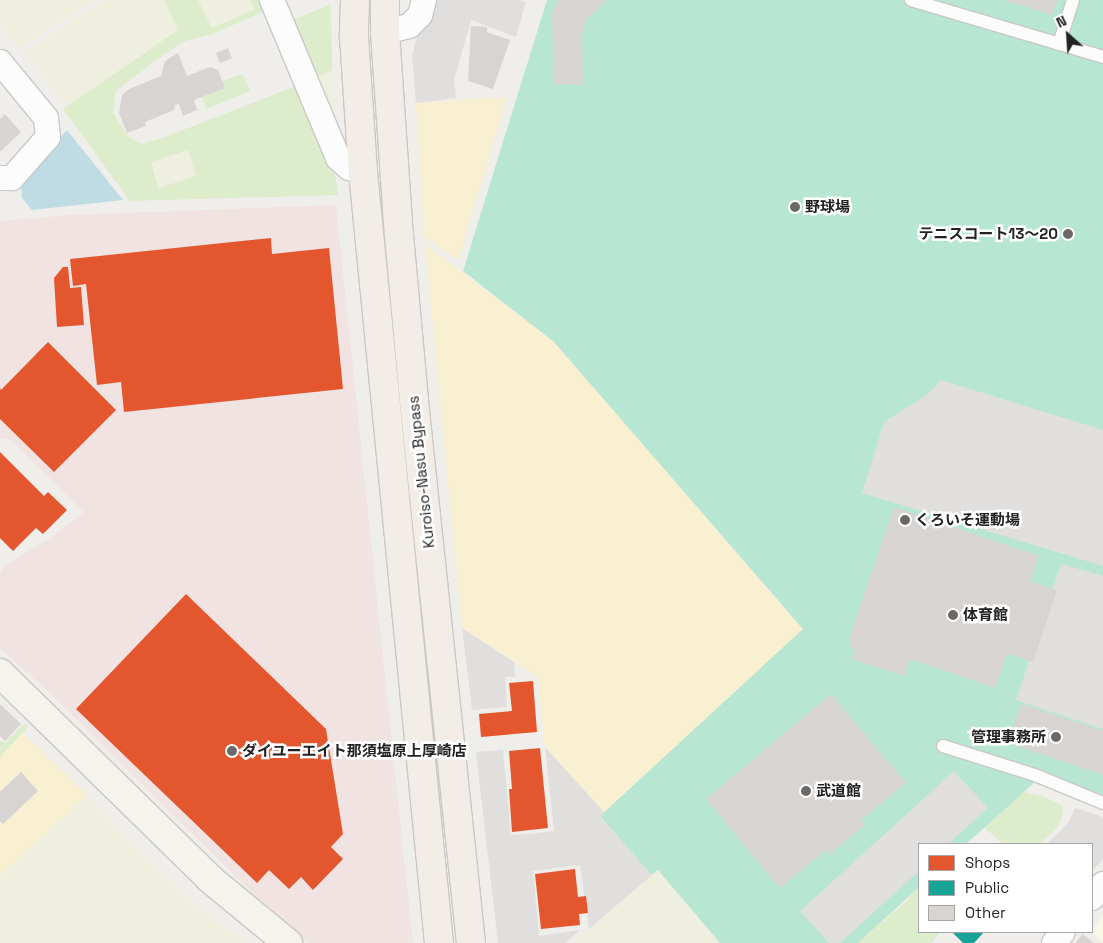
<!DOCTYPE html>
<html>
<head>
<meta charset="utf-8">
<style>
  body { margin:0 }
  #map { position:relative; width:1103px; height:943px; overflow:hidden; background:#f0eeeb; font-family:"Space Grotesk","Noto Sans JP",sans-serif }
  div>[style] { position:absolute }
  .commercial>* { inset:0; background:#f1e3e1 }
  .education>* { inset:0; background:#f8f7e8 }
  .farmland>* { inset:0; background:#efefdf; transform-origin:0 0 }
  .grass>* { inset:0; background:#ddeccb }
  .sand>* { inset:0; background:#f8f0d0 }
  .pitch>* { inset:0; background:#b7e6d2 }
  .parking>* { inset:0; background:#e0dfde }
  .water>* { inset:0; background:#bfdbe3 }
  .shops>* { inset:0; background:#e4572e }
  .public>* { inset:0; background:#17a398 }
  .building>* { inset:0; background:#d7d4d2; transform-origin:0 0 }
  .roads { filter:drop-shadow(1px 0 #c9c8c7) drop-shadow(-1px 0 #c9c8c7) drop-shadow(0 1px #c9c8c7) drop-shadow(0 -1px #c9c8c7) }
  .lane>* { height:12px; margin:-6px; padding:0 6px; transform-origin:6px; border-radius:6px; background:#fdfcfc }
  .street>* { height:24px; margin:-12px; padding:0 12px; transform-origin:12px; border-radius:12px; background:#fdfcfc }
  .secondary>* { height:28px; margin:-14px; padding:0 14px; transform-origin:14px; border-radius:14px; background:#f4f4ed }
  .primary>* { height:28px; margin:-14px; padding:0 14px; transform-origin:14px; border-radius:14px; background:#f3ede7 }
  .dots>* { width:14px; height:14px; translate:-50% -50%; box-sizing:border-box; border:2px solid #fff; border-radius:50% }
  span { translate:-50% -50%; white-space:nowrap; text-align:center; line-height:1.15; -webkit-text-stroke:5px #fff; paint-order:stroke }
  .poi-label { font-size:15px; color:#222; font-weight:700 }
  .left { translate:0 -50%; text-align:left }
  .right { translate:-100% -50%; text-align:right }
  .street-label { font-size:15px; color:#222 }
  .legend { position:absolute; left:918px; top:843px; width:175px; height:90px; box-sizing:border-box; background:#fff; border:1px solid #a7a7a7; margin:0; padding:6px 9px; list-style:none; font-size:15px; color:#222 }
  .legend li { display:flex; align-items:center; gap:10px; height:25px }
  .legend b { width:25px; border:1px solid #a7a7a7 }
  .north { position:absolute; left:1043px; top:10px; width:50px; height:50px; -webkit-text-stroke:4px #fff; paint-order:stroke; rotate:334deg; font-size:14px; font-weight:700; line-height:20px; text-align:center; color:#222 }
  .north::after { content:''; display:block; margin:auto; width:18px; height:22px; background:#222; clip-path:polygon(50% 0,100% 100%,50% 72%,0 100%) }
</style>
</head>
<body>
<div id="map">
  <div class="commercial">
    <div style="clip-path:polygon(336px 205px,413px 943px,310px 943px,290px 930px,55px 698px,0 648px,0 573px,5px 565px,52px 537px,84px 512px,11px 440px,0 438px,0 221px,71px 215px)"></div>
  </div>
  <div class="education">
    <div style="clip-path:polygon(1103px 915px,1103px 943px,1091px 932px)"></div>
  </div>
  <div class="farmland">
    <div style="clip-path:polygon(0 0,95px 0,18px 49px,0 25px)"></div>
    <div style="clip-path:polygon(105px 0,163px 0,179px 30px,66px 106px,23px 52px)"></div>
    <div style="clip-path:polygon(198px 0,250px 0,255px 10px,212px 29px)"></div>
    <div style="clip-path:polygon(332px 70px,336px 136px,312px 79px)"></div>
    <div style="left:188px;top:150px;width:27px;height:40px;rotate:73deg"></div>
    <div style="clip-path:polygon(87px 795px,134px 846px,202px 911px,247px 943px,0 943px,0 876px)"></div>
    <div style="clip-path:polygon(658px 870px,720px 943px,573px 943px)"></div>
  </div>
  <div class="grass">
    <div style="clip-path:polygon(evenodd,164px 0,198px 0,212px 28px,254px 10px,250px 0,266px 0,273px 31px,269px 28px,263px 12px,213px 34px,182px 42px,151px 64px,116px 91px,113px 113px,129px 137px,141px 144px,165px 137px,298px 85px,336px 179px,338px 195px,130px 201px,63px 109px,178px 30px,164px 0,188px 150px,196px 176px,158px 188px,151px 162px,188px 150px)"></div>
    <div style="clip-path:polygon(331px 4px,332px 70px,312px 79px,288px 22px)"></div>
    <div style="clip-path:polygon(243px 74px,250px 91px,206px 109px,202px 97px,224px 88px,222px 81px)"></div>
    <div style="clip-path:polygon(25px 723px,28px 727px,0 757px,0 741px,5px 743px)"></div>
    <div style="clip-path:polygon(1002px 787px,1045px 797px,1063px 806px,1062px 817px,1057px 828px,1039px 844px,1003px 844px,977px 821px)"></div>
    <div style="clip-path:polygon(919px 877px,919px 932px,940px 932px,931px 943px,857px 943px,908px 900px)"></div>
  </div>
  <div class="sand">
    <div style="clip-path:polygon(507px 97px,458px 260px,424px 237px,416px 103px)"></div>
    <div style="clip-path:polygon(425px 244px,554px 342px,803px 630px,604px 812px,545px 747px,538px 677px,462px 628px)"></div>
    <div style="clip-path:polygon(23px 733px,87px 795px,0 876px,0 821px,3px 824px,38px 791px,21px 772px,0 792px,0 757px)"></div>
  </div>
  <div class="pitch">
    <div style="clip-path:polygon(547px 0,1103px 0,1103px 795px,1045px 773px,966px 844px,919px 844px,919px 887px,858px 943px,720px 943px,658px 870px,651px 875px,600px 816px,803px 629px,554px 342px,463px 271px)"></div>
  </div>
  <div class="parking">
    <div style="clip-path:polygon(428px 0,520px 0,526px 2px,516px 37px,471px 20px,454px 80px,456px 98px,416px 103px,412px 55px)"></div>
    <div style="clip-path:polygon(941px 380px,1103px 430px,1103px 566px,862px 493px,884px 422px,928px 394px)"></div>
    <div style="clip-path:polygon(1061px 564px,1103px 576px,1103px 729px,1016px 700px)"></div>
    <div style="clip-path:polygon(462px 628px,514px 662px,515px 677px,505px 677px,507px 707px,472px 710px)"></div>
    <div style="clip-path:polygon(545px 747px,604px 812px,600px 817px,652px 875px,589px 929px,580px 865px,533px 871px,539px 936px,580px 930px,565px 943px,498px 943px,476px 752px,503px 750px,511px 835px,529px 834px,554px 831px)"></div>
    <div style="clip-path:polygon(954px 771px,988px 808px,948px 844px,919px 844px,919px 871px,840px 943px,829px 943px,800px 911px)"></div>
    <div style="clip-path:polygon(1075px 808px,1103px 817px,1103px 859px,1092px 872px,1092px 844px,1047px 844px,1068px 823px)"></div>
  </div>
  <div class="water">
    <div style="clip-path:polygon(67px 130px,123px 200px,32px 210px,22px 198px,21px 179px)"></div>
  </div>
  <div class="shops">
    <div style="clip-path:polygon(271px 238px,272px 254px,329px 248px,343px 389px,124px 412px,121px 382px,97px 385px,86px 284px,73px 286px,70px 259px)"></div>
    <div style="clip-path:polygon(63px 267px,68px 267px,70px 288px,81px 287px,84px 325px,57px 327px,54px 278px)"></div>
    <div style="clip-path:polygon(48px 342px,116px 410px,54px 472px,0 419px,0 388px,1px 390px)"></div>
    <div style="clip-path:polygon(0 452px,44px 496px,48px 492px,67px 510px,43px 534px,36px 528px,13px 551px,0 538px)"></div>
    <div style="clip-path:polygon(186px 594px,326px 729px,343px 834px,331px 847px,343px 859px,313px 890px,301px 877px,289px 889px,269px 870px,257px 883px,76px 709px)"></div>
    <div style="clip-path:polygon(533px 681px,537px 732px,481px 737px,479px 714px,512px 711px,509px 683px)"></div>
    <div style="clip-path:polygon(540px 748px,548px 828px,512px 832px,509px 789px,512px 789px,509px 751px)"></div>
    <div style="clip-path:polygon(575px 869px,578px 897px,586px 896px,588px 913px,579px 914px,580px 925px,541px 929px,535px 874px)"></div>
  </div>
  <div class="public">
    <div style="clip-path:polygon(952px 932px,984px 932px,974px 943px,963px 943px)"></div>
  </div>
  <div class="building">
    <div style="clip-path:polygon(557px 0,607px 0,586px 20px,582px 36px,583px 85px,554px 84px,552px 15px)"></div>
    <div style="clip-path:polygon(1004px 0,1057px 0,1052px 15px)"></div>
    <div style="clip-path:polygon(471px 26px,487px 27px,487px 32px,510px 40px,493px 89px,468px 81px)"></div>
    <div style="left:228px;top:48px;width:11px;height:13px;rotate:68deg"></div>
    <div style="clip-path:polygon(178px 53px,187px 76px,210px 67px,218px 70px,225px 88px,194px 100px,197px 110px,183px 116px,179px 104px,175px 105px,174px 110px,145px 122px,146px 126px,127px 133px,119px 113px,122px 95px,129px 89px,161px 76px,165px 61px)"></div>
    <div style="clip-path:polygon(5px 114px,21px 132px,0 152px,0 119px)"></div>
    <div style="clip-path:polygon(894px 507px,1039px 556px,1030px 581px,1057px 590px,1033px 662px,1007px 653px,995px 688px,910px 659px,904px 676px,852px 659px,855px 650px,849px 648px,851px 640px,849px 639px)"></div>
    <div style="clip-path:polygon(831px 694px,906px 783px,861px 820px,865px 825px,830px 854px,826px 850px,780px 888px,706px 799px)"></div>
    <div style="clip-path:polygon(0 704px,21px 724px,5px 741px,0 736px)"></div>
    <div style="clip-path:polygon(1021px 704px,1103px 731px,1103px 775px,1008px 743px)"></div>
    <div style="clip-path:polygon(21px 772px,38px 791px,3px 824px,0 821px,0 792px)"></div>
    <div style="clip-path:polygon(1083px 934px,1094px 943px,1075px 943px)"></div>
  </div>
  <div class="roads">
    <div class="lane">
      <div style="left:911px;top:0;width:200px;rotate:16.5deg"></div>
      <div style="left:1059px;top:44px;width:46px;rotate:-72.3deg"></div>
      <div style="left:943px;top:746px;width:96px;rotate:17.5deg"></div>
      <div style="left:1035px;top:775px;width:74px;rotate:22.4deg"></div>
    </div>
    <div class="street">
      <div style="left:272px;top:0;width:171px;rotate:67.3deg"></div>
      <div style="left:338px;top:158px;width:15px;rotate:42deg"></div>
      <div style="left:349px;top:168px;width:15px;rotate:16deg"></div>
      <div style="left:385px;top:32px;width:25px;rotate:-14deg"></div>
      <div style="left:409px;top:26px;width:16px;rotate:-45deg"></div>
      <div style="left:420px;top:15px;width:16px;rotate:-75deg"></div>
      <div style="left:0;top:62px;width:72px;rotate:50.6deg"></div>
      <div style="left:46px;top:118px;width:19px;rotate:84deg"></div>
      <div style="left:48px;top:137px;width:55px;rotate:131.3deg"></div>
      <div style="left:12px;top:178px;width:12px;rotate:180deg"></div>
      <div style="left:1092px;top:898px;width:18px;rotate:-52deg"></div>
      <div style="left:1054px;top:943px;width:14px;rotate:-51deg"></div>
    </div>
    <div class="secondary">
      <div style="left:0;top:673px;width:294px;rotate:44.4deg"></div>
      <div style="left:210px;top:879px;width:101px;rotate:39.4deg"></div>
    </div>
    <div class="primary">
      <div style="left:355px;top:0;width:37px;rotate:92deg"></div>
      <div style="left:354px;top:37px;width:135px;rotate:86.2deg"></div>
      <div style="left:363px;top:172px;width:775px;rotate:84.37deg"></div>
      <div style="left:385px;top:0;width:32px;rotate:90deg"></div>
      <div style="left:385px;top:32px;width:203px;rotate:86.1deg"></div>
      <div style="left:399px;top:235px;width:167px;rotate:84.8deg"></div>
      <div style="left:414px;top:401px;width:545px;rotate:84deg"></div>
    </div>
  </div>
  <div class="dots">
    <div style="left:795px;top:207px;background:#6a6968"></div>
    <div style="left:1068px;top:234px;background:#6a6968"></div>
    <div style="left:905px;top:520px;background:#6a6968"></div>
    <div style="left:953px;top:615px;background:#6a6968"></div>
    <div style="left:1056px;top:737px;background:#6a6968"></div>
    <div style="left:232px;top:751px;background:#6a6968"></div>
    <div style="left:806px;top:791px;background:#6a6968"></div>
  </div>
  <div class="poi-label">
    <span class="left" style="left:805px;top:207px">野球場</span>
    <span class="right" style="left:1058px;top:234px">テニスコート13～20</span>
    <span class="left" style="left:915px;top:520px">くろいそ運動場</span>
    <span class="left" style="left:963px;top:615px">体育館</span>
    <span class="right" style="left:1046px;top:737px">管理事務所</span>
    <span class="left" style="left:242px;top:751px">ダイユーエイト那須塩原上厚崎店</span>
    <span class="left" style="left:816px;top:791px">武道館</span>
  </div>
  <div class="street-label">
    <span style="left:421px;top:472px;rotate:-96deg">Kuroiso-Nasu Bypass</span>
  </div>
  <ul class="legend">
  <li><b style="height:14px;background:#e4572e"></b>Shops</li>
  <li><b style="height:14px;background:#17a398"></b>Public</li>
  <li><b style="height:14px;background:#d7d4d2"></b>Other</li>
  </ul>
  <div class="north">N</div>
</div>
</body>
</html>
